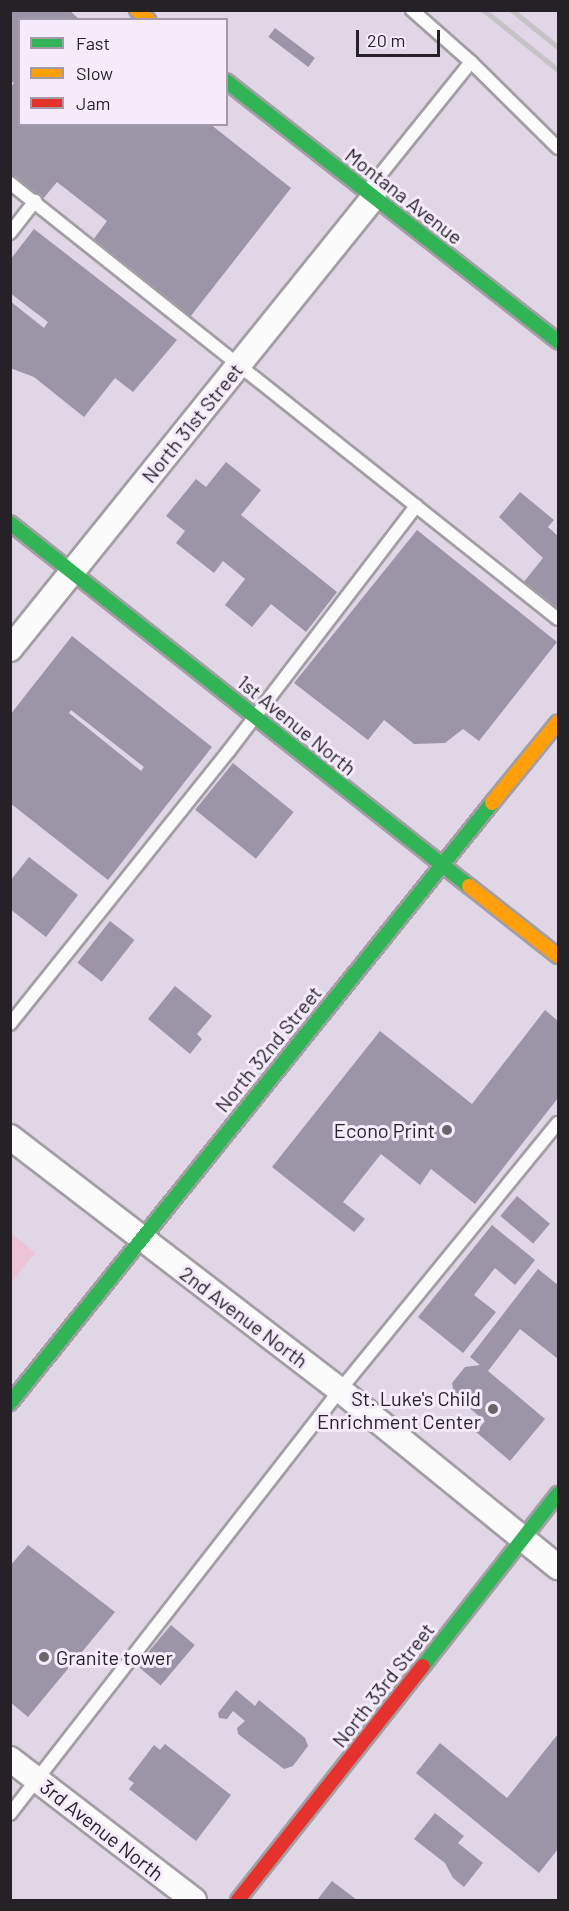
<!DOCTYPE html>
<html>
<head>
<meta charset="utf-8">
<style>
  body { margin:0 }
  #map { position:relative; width:569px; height:1911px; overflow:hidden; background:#e7e2ea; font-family:Barlow,sans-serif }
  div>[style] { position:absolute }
  .built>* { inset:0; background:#e0d6e5 }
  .green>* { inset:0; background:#ecc4d6 }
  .building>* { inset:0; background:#9b95a7; transform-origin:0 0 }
  .roads { filter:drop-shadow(2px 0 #a29ea4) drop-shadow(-2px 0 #a29ea4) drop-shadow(0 2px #a29ea4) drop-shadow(0 -2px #a29ea4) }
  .lane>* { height:12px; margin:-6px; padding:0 6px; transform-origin:6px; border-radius:6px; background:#fbfbfc }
  .street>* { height:24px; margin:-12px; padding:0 12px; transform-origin:12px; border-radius:12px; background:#fbfbfc }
  .fast>* { height:14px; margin:-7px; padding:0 7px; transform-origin:7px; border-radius:7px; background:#30b455 }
  .slow>* { height:14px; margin:-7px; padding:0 7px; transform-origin:7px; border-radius:7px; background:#ff9f0a }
  .jam>* { height:14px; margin:-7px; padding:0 7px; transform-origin:7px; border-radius:7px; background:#e5322d }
  .rail>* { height:4.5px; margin:-2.25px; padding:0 2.25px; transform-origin:2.25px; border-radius:2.25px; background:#c5c3c6 }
  .dots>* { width:16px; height:16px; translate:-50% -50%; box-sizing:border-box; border:3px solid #f5ebfb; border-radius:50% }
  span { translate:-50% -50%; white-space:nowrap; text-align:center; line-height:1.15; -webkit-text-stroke:6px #f5ebfb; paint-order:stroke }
  .street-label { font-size:20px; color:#252127 }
  .poi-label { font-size:20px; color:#252127 }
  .right { translate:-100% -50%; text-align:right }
  .left { translate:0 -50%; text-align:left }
  .frame { position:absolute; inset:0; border:12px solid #252127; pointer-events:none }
  .legend { position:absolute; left:18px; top:18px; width:210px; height:108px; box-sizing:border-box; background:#f5ebfb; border:2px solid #a29aa6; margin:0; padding:8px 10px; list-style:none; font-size:18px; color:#252127 }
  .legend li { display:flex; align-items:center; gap:12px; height:30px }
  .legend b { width:30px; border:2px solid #a29aa6 }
  .scale { position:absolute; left:356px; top:30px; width:84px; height:27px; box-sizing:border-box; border:3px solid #252127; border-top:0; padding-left:8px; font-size:18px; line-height:21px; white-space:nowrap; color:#252127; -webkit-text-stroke:4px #f5ebfb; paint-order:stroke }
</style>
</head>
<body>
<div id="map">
  <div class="built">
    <div style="clip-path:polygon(evenodd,11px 11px,558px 11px,558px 1900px,11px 1900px,11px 11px,20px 20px,226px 20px,226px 124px,20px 124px,20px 20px)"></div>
  </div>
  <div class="green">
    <div style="clip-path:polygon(11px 1233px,35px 1253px,11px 1283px)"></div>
  </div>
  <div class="building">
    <div style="clip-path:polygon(10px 10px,69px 10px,80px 20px,20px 20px,20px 124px,210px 124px,291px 188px,190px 317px,93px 240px,107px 221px,57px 182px,42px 200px,10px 175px,10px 88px,14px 83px,10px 80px)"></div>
    <div style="left:275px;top:28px;width:50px;height:11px;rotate:37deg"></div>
    <div style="clip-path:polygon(34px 229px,177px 340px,133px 392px,115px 378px,84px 417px,34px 377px,10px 368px,10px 301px,44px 328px,48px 322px,10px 293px,10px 260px)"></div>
    <div style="clip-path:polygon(226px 462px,261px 490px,241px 515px,337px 592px,306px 632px,271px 604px,252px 627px,225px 605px,245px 579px,223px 561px,214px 573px,176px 543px,185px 531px,166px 516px,196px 479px,206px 487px)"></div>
    <div style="clip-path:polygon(520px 492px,554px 520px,548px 527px,558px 536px,558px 611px,523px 583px,543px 558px,499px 517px)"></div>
    <div style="clip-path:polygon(417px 530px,557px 642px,479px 741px,463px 729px,445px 743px,414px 744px,384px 720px,368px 740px,294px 683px)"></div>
    <div style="clip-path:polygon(evenodd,72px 636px,212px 747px,108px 880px,10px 803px,10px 715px,72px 636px,71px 710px,144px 767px,141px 771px,69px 713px,71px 710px)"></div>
    <div style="left:233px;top:763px;width:78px;height:60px;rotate:39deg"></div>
    <div style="clip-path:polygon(29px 857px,78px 895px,46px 937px,10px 909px,10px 881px)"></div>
    <div style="left:110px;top:921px;width:31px;height:53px;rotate:38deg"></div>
    <div style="clip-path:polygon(175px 986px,212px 1016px,197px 1034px,202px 1039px,190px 1054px,148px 1019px)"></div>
    <div style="clip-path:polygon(545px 1010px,558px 1021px,558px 1098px,475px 1204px,431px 1169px,420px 1185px,381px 1154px,343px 1202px,365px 1219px,354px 1232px,272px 1167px,380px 1031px,472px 1104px)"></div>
    <div style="left:517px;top:1196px;width:43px;height:26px;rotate:40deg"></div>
    <div style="clip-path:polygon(492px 1225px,535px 1260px,515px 1285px,495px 1268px,474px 1295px,496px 1312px,463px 1353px,418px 1317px)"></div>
    <div style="clip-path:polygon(538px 1269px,558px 1285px,558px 1359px,520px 1329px,488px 1371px,545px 1419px,510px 1461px,476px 1432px,485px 1421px,454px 1395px,452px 1383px,465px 1367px,480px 1365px,470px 1357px)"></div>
    <div style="clip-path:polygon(28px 1545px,115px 1612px,28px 1717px,10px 1702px,10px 1566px)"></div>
    <div style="left:171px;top:1625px;width:31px;height:53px;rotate:40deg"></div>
    <div style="clip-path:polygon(236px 1690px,255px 1706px,259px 1700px,305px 1738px,308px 1746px,293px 1766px,284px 1769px,238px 1734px,237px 1728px,245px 1721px,233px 1711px,227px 1719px,219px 1718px,218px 1713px)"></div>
    <div style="clip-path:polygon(558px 1734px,558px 1849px,539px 1873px,416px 1773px,440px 1743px,507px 1798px)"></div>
    <div style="clip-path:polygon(165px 1744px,231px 1795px,196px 1841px,129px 1789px,134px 1783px,128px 1779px,154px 1745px,160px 1750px)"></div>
    <div style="clip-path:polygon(435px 1813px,464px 1836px,458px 1843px,483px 1863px,464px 1887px,453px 1878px,445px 1863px,414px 1839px)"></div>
    <div style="clip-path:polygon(332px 1881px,357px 1900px,317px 1900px)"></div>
  </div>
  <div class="roads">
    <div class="lane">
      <div style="left:471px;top:62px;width:122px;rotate:44.7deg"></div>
      <div style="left:10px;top:183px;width:700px;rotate:38.51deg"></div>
      <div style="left:368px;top:190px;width:164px;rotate:-51.2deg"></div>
      <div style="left:471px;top:62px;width:79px;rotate:-138.6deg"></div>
      <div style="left:10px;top:233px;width:41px;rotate:-52deg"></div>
      <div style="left:10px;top:1024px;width:349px;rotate:-51.3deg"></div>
      <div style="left:228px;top:752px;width:310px;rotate:-52.6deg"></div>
      <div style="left:10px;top:1814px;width:537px;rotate:-52.11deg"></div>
      <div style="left:340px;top:1390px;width:345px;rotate:-50.8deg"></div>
    </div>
    <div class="street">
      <div style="left:10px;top:649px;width:580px;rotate:-51.16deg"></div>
      <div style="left:10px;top:1137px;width:416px;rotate:37.5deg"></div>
      <div style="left:340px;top:1390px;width:281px;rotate:39.1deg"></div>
      <div style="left:10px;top:1759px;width:232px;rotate:37.5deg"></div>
    </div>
    <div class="fast">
      <div style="left:226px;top:81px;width:422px;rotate:38.1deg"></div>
      <div style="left:10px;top:523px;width:585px;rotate:38.34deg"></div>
      <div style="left:10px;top:1403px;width:770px;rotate:-51.22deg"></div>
      <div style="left:423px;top:1666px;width:219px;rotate:-51.9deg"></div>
    </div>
    <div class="slow">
      <div style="left:137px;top:10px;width:15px;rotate:42deg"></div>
      <div style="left:492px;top:803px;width:104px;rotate:-50.8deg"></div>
      <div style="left:469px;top:886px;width:113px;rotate:38.2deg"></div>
    </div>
    <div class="jam">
      <div style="left:238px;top:1900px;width:298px;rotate:-51.7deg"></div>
    </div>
  </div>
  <div class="rail">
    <div style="left:484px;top:10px;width:95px;rotate:39deg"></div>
    <div style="left:512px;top:10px;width:59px;rotate:38.8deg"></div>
  </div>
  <div class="dots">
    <div style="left:447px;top:1130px;background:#69656b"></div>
    <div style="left:493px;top:1409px;background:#69656b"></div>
    <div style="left:44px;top:1657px;background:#69656b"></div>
  </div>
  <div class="street-label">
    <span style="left:404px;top:196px;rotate:38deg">Montana Avenue</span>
    <span style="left:192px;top:423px;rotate:-51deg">North 31st Street</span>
    <span style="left:297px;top:725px;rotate:39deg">1st Avenue North</span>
    <span style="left:268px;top:1049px;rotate:-51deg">North 32nd Street</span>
    <span style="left:244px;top:1317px;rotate:37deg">2nd Avenue North</span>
    <span style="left:383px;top:1685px;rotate:-52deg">North 33rd Street</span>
    <span style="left:102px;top:1830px;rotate:38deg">3rd Avenue North</span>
  </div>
  <div class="poi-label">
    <span class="right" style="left:435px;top:1130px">Econo Print</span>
    <span class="right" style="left:481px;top:1410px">St. Luke's Child<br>Enrichment Center</span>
    <span class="left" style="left:56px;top:1657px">Granite tower</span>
  </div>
  <div class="frame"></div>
  <ul class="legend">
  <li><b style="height:8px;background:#30b455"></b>Fast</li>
  <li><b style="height:8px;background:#ff9f0a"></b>Slow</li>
  <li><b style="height:8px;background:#e5322d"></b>Jam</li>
  </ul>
  <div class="scale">20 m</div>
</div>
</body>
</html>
